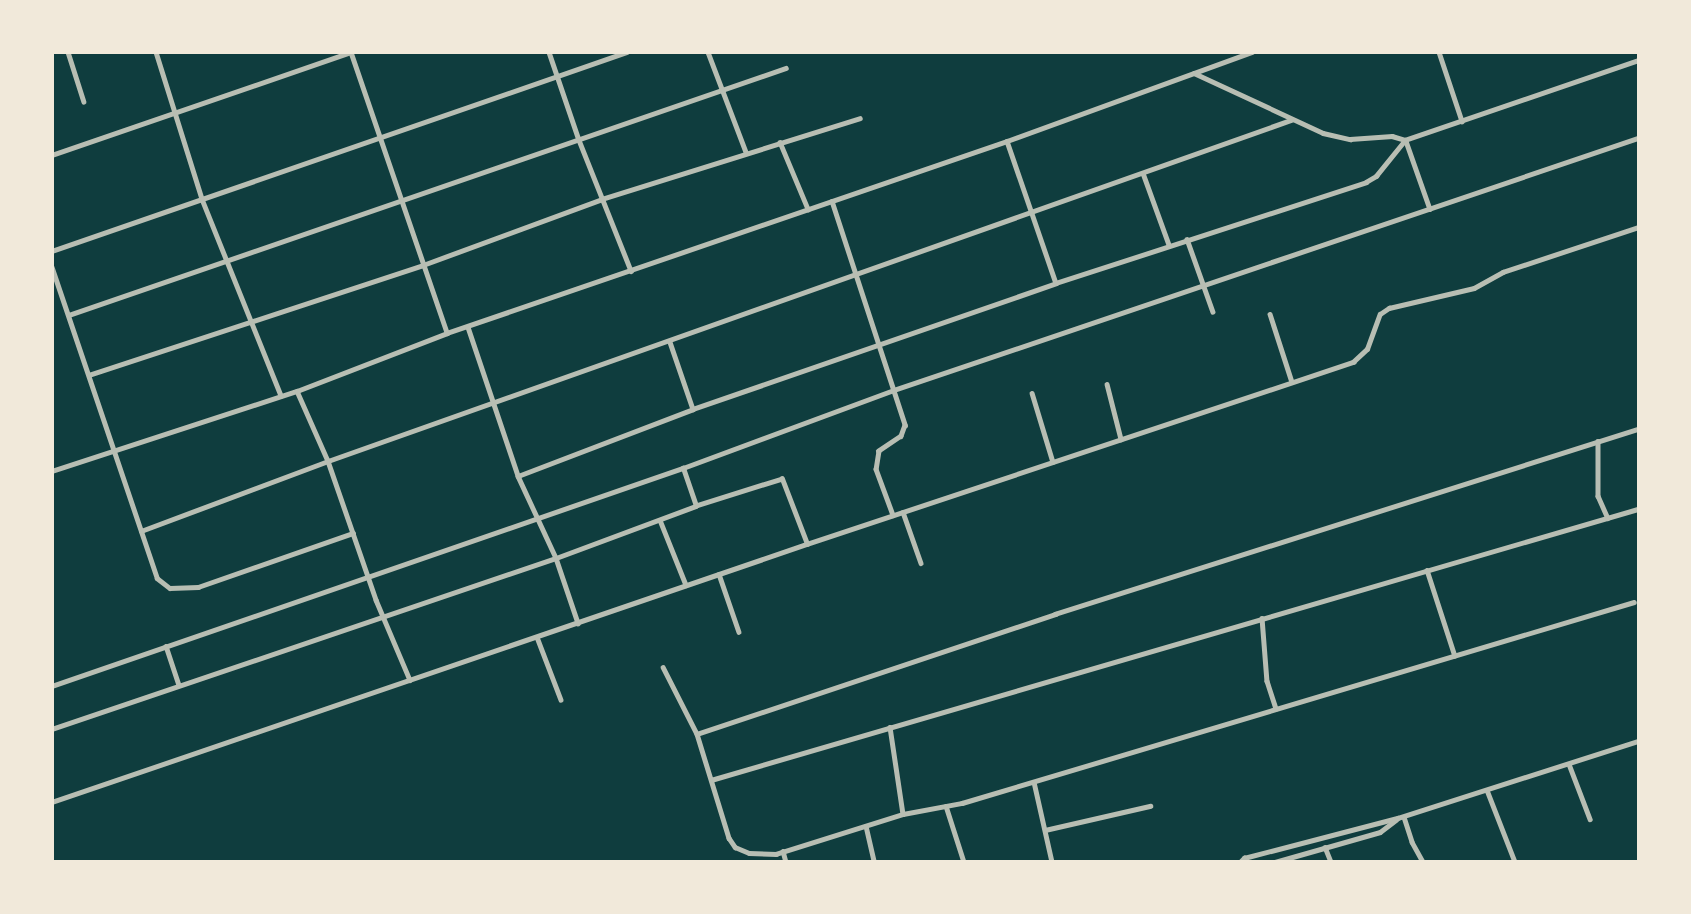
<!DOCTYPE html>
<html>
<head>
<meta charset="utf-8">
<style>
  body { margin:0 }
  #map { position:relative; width:1691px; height:914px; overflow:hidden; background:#0f3d3e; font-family:Arial,sans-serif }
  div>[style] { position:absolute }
  .minor>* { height:4.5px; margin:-2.25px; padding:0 2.25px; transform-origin:2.25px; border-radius:2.25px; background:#b8beb3 }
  span { translate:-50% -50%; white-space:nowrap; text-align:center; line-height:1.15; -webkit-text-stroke:6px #f1e9da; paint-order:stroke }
  .frame { position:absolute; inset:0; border:54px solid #f1e9da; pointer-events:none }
</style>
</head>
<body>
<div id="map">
  <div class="minor">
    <div style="left:68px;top:52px;width:52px;rotate:72.3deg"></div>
    <div style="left:156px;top:52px;width:154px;rotate:72.6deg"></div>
    <div style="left:202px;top:199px;width:212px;rotate:68.1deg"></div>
    <div style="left:351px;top:52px;width:297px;rotate:71.1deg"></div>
    <div style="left:549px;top:52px;width:93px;rotate:71.2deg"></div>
    <div style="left:579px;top:140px;width:141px;rotate:68.3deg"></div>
    <div style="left:708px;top:52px;width:107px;rotate:69.2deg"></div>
    <div style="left:1439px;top:52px;width:73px;rotate:71.6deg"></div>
    <div style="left:1194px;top:73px;width:142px;rotate:24.9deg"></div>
    <div style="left:1323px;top:133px;width:28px;rotate:13deg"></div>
    <div style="left:1350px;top:139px;width:42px;rotate:-4.1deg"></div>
    <div style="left:1392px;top:136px;width:14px;rotate:17deg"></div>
    <div style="left:1007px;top:141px;width:150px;rotate:71deg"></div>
    <div style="left:1406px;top:141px;width:72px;rotate:70.6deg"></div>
    <div style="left:780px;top:142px;width:73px;rotate:67.3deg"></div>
    <div style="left:52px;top:155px;width:316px;rotate:-19deg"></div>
    <div style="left:1143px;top:173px;width:77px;rotate:70.1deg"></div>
    <div style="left:832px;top:201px;width:236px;rotate:71.9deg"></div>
    <div style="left:905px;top:425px;width:12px;rotate:110deg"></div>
    <div style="left:901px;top:436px;width:27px;rotate:146deg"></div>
    <div style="left:879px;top:451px;width:18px;rotate:99deg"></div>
    <div style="left:876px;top:469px;width:49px;rotate:69.7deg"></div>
    <div style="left:1187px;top:239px;width:77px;rotate:70.4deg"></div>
    <div style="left:52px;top:251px;width:608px;rotate:-19.09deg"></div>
    <div style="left:52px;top:267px;width:328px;rotate:71.3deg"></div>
    <div style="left:157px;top:578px;width:16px;rotate:38deg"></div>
    <div style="left:170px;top:588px;width:28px;rotate:-2deg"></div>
    <div style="left:198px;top:587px;width:164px;rotate:-19.2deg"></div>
    <div style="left:1270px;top:314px;width:71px;rotate:72.1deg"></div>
    <div style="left:69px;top:315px;width:758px;rotate:-19.01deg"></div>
    <div style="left:468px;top:327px;width:157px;rotate:71.4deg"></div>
    <div style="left:518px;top:476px;width:90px;rotate:65.1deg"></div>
    <div style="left:556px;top:558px;width:69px;rotate:71.3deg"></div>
    <div style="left:670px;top:342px;width:71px;rotate:71.1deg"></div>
    <div style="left:89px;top:375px;width:352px;rotate:-18.2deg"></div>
    <div style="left:423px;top:265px;width:191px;rotate:-20.2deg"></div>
    <div style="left:602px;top:199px;width:270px;rotate:-17.4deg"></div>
    <div style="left:1107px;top:384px;width:57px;rotate:75.7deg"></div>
    <div style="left:297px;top:391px;width:77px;rotate:66.1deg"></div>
    <div style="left:328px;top:461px;width:147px;rotate:70.9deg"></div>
    <div style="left:376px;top:600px;width:87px;rotate:67deg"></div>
    <div style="left:1032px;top:393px;width:72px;rotate:73.1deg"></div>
    <div style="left:1598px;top:441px;width:55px;rotate:90deg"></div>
    <div style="left:1598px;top:496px;width:24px;rotate:66deg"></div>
    <div style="left:52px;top:471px;width:258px;rotate:-18.1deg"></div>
    <div style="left:297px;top:391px;width:161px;rotate:-21.1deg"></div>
    <div style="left:447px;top:333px;width:592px;rotate:-18.92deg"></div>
    <div style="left:1007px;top:141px;width:261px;rotate:-20deg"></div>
    <div style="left:518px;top:476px;width:187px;rotate:-20.9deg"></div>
    <div style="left:693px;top:409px;width:384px;rotate:-19.1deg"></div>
    <div style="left:1056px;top:283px;width:326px;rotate:-18deg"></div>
    <div style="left:1366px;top:182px;width:12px;rotate:-31deg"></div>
    <div style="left:1376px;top:176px;width:46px;rotate:-51.1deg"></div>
    <div style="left:1405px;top:140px;width:246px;rotate:-18.9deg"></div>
    <div style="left:903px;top:512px;width:54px;rotate:70.6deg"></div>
    <div style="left:660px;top:520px;width:70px;rotate:68.2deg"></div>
    <div style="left:141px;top:531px;width:200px;rotate:-20.5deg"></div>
    <div style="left:328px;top:461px;width:1022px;rotate:-19.5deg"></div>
    <div style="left:807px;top:544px;width:576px;rotate:-18.43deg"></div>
    <div style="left:1353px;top:362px;width:19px;rotate:-43deg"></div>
    <div style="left:1367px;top:349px;width:37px;rotate:-70deg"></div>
    <div style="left:1380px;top:314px;width:11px;rotate:-34deg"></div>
    <div style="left:1389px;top:308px;width:87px;rotate:-13.2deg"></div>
    <div style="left:1474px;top:288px;width:33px;rotate:-29deg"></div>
    <div style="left:1503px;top:272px;width:142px;rotate:-18.4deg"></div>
    <div style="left:1427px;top:570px;width:90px;rotate:72deg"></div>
    <div style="left:719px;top:574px;width:61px;rotate:71deg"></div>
    <div style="left:1262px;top:618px;width:63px;rotate:85.5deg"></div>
    <div style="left:1267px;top:681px;width:29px;rotate:72deg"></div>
    <div style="left:537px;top:637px;width:67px;rotate:69.1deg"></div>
    <div style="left:166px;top:646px;width:41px;rotate:71.6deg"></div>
    <div style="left:663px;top:667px;width:75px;rotate:63.1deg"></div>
    <div style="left:697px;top:734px;width:109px;rotate:72.9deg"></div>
    <div style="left:729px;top:838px;width:11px;rotate:56deg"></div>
    <div style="left:735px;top:847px;width:15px;rotate:23deg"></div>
    <div style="left:749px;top:853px;width:27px;rotate:2deg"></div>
    <div style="left:776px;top:854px;width:133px;rotate:-17.5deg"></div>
    <div style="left:903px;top:814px;width:60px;rotate:-10.6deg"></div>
    <div style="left:962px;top:803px;width:701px;rotate:-16.65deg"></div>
    <div style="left:52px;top:686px;width:668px;rotate:-19.06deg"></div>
    <div style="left:683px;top:468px;width:225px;rotate:-20.3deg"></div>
    <div style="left:894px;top:390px;width:786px;rotate:-18.71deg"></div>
    <div style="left:890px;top:727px;width:88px;rotate:81.5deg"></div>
    <div style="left:52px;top:729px;width:532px;rotate:-18.74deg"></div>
    <div style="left:556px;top:558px;width:149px;rotate:-20.4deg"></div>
    <div style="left:696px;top:506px;width:40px;rotate:-108.9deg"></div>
    <div style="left:697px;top:734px;width:378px;rotate:-18.5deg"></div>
    <div style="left:1055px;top:614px;width:612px;rotate:-17.61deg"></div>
    <div style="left:1569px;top:764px;width:59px;rotate:69.1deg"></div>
    <div style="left:711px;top:780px;width:966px;rotate:-16.3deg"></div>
    <div style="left:1034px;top:782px;width:82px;rotate:77.3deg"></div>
    <div style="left:1487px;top:790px;width:77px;rotate:68.7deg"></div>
    <div style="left:52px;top:802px;width:798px;rotate:-18.87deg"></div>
    <div style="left:807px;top:544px;width:70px;rotate:-111deg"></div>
    <div style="left:782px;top:479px;width:90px;rotate:162.6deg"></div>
    <div style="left:946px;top:806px;width:59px;rotate:72.2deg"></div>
    <div style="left:1404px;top:817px;width:26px;rotate:72deg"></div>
    <div style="left:1412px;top:842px;width:23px;rotate:61deg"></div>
    <div style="left:866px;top:826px;width:37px;rotate:77deg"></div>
    <div style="left:1045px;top:830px;width:108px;rotate:-12.9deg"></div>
    <div style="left:1325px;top:847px;width:16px;rotate:68deg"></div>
    <div style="left:783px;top:851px;width:11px;rotate:75deg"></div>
    <div style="left:1240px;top:862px;width:6px;rotate:-45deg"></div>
    <div style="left:1244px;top:858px;width:159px;rotate:-14.6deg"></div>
    <div style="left:1398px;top:818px;width:252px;rotate:-17.8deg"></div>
    <div style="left:1275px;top:862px;width:109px;rotate:-15.9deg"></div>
    <div style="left:1380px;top:832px;width:20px;rotate:-37deg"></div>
  </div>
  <div class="frame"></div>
</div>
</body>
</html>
